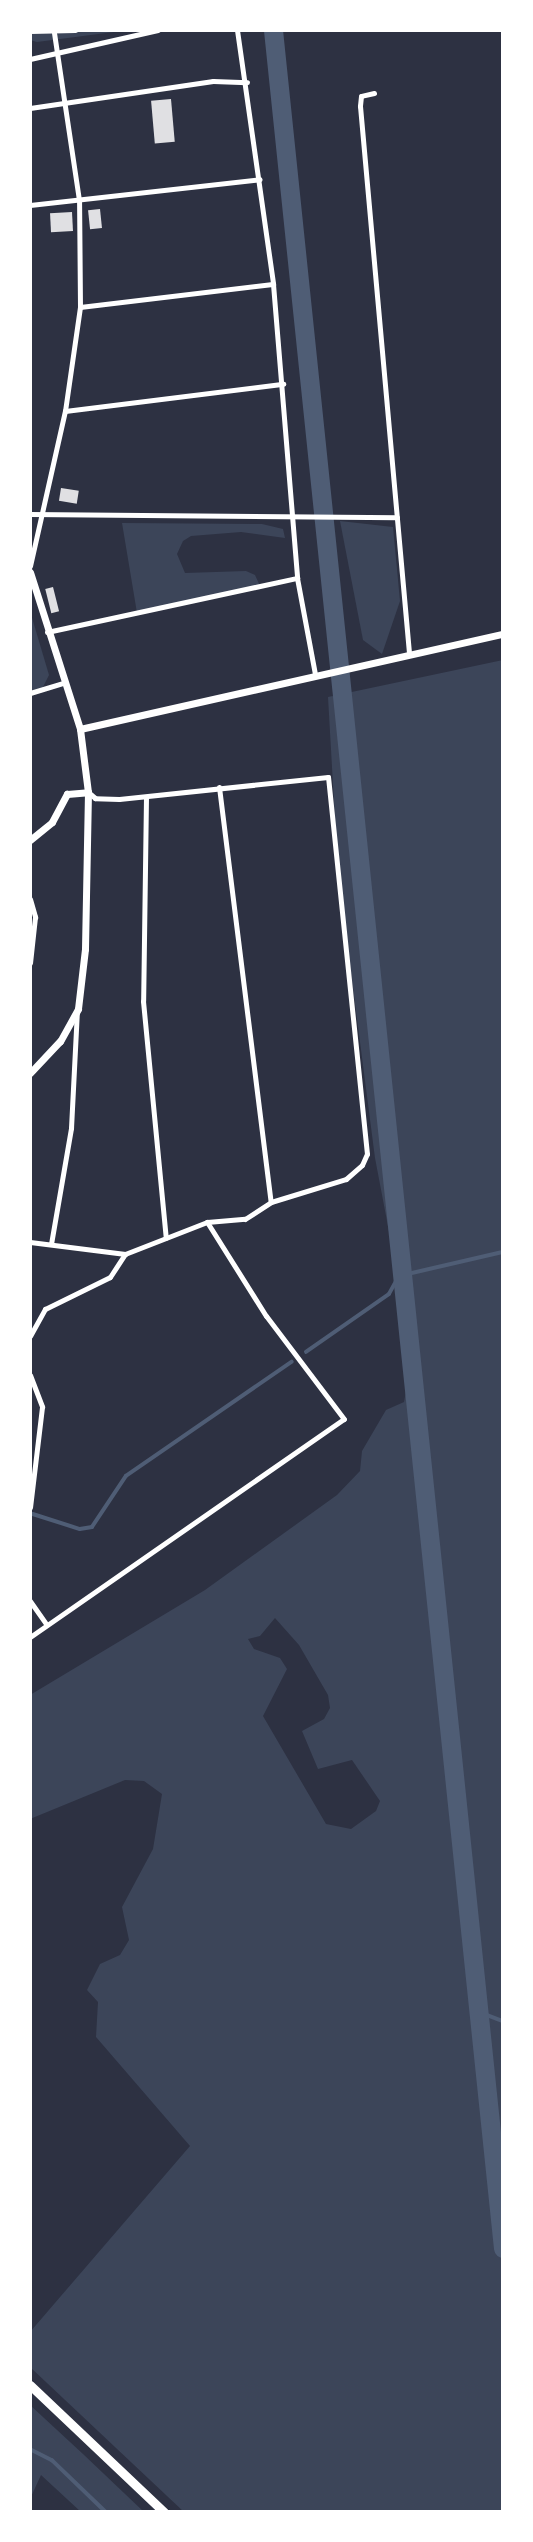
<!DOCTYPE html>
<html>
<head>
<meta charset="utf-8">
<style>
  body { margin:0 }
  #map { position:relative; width:533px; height:2542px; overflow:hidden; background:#2d3142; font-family:"Golos Text",sans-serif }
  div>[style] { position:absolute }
  .green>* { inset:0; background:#3c4559 }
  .stream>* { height:3.5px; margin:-1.75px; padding:0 1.75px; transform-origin:1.75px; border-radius:1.75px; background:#4f5d75 }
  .river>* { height:19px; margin:-9.5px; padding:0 9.5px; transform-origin:9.5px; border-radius:9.5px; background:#4f5d75 }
  .building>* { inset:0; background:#e0e0e3; transform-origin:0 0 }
  .minor>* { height:5px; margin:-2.5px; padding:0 2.5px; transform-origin:2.5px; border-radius:2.5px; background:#fff }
  .tertiary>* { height:7px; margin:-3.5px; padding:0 3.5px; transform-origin:3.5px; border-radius:3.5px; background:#fff }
  .trunk>* { height:9px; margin:-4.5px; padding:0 4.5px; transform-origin:4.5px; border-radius:4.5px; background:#fff }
  span { translate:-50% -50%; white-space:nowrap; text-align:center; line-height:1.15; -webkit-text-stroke:7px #fff; paint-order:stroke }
  .frame { position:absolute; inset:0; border:32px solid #fff; pointer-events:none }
</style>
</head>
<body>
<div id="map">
  <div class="green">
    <div style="clip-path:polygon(30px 30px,129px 30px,37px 42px,30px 40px)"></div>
    <div style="clip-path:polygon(340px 521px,393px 527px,400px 601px,382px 654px,363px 640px)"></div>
    <div style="clip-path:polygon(122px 523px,262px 524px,283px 529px,285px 538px,241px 532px,191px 536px,183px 541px,177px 554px,185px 573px,246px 571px,255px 575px,260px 586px,137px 613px)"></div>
    <div style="clip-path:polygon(30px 611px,49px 675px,43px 687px,30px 691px)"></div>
    <div style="clip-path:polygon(evenodd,503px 660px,503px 2512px,184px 2512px,30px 2367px,30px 2332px,190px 2146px,96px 2037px,98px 2002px,87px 1990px,100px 1964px,120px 1955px,129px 1940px,122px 1907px,153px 1849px,162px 1794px,144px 1781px,125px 1780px,30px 1819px,30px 1695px,205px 1590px,337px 1495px,360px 1471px,362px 1451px,386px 1410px,404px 1402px,409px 1375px,398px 1279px,375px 1158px,338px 872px,328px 697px,503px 660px,275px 1618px,299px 1645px,328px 1695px,330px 1708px,324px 1719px,302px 1731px,318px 1769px,352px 1760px,380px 1801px,376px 1811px,351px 1829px,326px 1824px,263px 1716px,287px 1669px,280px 1658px,254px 1649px,248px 1639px,260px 1636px,275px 1618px)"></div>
    <div style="clip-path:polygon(30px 2405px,83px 2454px,144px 2512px,81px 2512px,41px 2475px,30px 2499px)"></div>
  </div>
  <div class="stream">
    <div style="left:306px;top:1352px;width:101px;rotate:-34.9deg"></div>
    <div style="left:389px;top:1294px;width:21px;rotate:-61deg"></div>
    <div style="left:399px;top:1276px;width:107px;rotate:-13deg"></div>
    <div style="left:33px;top:1514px;width:49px;rotate:17.7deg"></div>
    <div style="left:80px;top:1529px;width:12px;rotate:-9deg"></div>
    <div style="left:92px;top:1527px;width:61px;rotate:-56.3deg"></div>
    <div style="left:126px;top:1476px;width:201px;rotate:-34.6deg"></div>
    <div style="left:479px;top:2012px;width:26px;rotate:21deg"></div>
    <div style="left:30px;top:2449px;width:25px;rotate:27deg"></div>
    <div style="left:52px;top:2460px;width:75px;rotate:43.9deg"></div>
  </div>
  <div class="river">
    <div style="left:273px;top:30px;width:2230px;rotate:84.08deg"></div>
  </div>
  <div class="building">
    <div style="left:171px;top:99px;width:43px;height:20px;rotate:85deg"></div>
    <div style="left:100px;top:209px;width:19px;height:12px;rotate:84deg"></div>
    <div style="left:72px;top:212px;width:19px;height:22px;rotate:87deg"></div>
    <div style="left:61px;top:488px;width:18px;height:13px;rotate:9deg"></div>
    <div style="left:53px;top:587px;width:25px;height:8px;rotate:76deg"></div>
  </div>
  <div class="minor">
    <div style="left:237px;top:30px;width:257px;rotate:81.9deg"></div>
    <div style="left:273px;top:284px;width:295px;rotate:85.3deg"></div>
    <div style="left:297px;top:578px;width:98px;rotate:79.4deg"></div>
    <div style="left:30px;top:31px;width:45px;rotate:-1.3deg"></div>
    <div style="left:30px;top:59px;width:131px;rotate:-12.8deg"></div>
    <div style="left:374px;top:93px;width:13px;rotate:167deg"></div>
    <div style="left:361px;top:96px;width:10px;rotate:96deg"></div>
    <div style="left:360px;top:106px;width:549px;rotate:84.88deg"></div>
    <div style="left:30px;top:108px;width:185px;rotate:-8.4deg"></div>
    <div style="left:213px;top:81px;width:34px;rotate:2deg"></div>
    <div style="left:30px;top:205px;width:231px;rotate:-6.4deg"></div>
    <div style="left:80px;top:307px;width:194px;rotate:-6.8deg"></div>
    <div style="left:65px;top:411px;width:220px;rotate:-7.1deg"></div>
    <div style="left:30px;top:514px;width:367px;rotate:0.5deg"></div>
    <div style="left:30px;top:566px;width:159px;rotate:-77.3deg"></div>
    <div style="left:65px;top:411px;width:105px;rotate:-81.8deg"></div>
    <div style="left:80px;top:307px;width:107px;rotate:-90.5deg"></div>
    <div style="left:79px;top:200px;width:169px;rotate:-98.5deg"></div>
    <div style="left:47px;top:632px;width:256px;rotate:-12.2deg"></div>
    <div style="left:30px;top:693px;width:34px;rotate:-17deg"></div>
    <div style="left:219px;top:787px;width:418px;rotate:82.9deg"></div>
    <div style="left:146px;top:797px;width:204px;rotate:90.8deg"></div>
    <div style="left:143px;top:1001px;width:238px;rotate:84.5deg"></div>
    <div style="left:30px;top:899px;width:19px;rotate:74deg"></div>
    <div style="left:35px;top:917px;width:46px;rotate:96.2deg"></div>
    <div style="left:30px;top:1242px;width:96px;rotate:7.2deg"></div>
    <div style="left:125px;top:1254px;width:88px;rotate:-21.3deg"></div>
    <div style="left:207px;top:1222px;width:38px;rotate:-5deg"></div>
    <div style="left:245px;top:1219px;width:31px;rotate:-33deg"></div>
    <div style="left:271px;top:1202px;width:78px;rotate:-17deg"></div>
    <div style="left:346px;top:1179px;width:21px;rotate:-41deg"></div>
    <div style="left:362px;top:1165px;width:12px;rotate:-66deg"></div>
    <div style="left:367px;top:1154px;width:379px;rotate:-95.9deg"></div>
    <div style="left:328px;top:777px;width:210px;rotate:174deg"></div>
    <div style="left:119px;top:799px;width:24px;rotate:-178deg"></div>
    <div style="left:95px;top:798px;width:9px;rotate:-139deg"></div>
    <div style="left:51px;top:1244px;width:118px;rotate:-80.2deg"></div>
    <div style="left:71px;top:1128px;width:117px;rotate:-87.1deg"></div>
    <div style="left:30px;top:1336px;width:31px;rotate:-61deg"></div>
    <div style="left:45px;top:1309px;width:72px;rotate:-26.2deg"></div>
    <div style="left:110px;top:1277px;width:27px;rotate:-57deg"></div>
    <div style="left:30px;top:1375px;width:34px;rotate:69deg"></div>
    <div style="left:42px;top:1407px;width:101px;rotate:96.8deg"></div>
    <div style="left:30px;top:1601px;width:28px;rotate:55deg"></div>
    <div style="left:30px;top:1637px;width:382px;rotate:-34.8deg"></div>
    <div style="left:344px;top:1419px;width:129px;rotate:-127.1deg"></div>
    <div style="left:266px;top:1316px;width:111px;rotate:-122.1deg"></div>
  </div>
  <div class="tertiary">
    <div style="left:30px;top:572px;width:165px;rotate:72.3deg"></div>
    <div style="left:80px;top:729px;width:64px;rotate:82.8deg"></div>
    <div style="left:88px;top:792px;width:157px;rotate:91.1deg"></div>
    <div style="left:85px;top:949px;width:60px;rotate:96.7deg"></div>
    <div style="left:78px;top:1009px;width:37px;rotate:119deg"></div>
    <div style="left:60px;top:1041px;width:44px;rotate:133.2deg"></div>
    <div style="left:80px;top:729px;width:434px;rotate:-12.7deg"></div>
    <div style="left:30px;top:840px;width:28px;rotate:-39deg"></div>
    <div style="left:52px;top:822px;width:32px;rotate:-62deg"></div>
    <div style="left:67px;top:794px;width:21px;rotate:-5deg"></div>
  </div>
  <div class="trunk">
    <div style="left:30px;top:2385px;width:185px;rotate:43.5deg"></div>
  </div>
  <div class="frame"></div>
</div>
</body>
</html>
